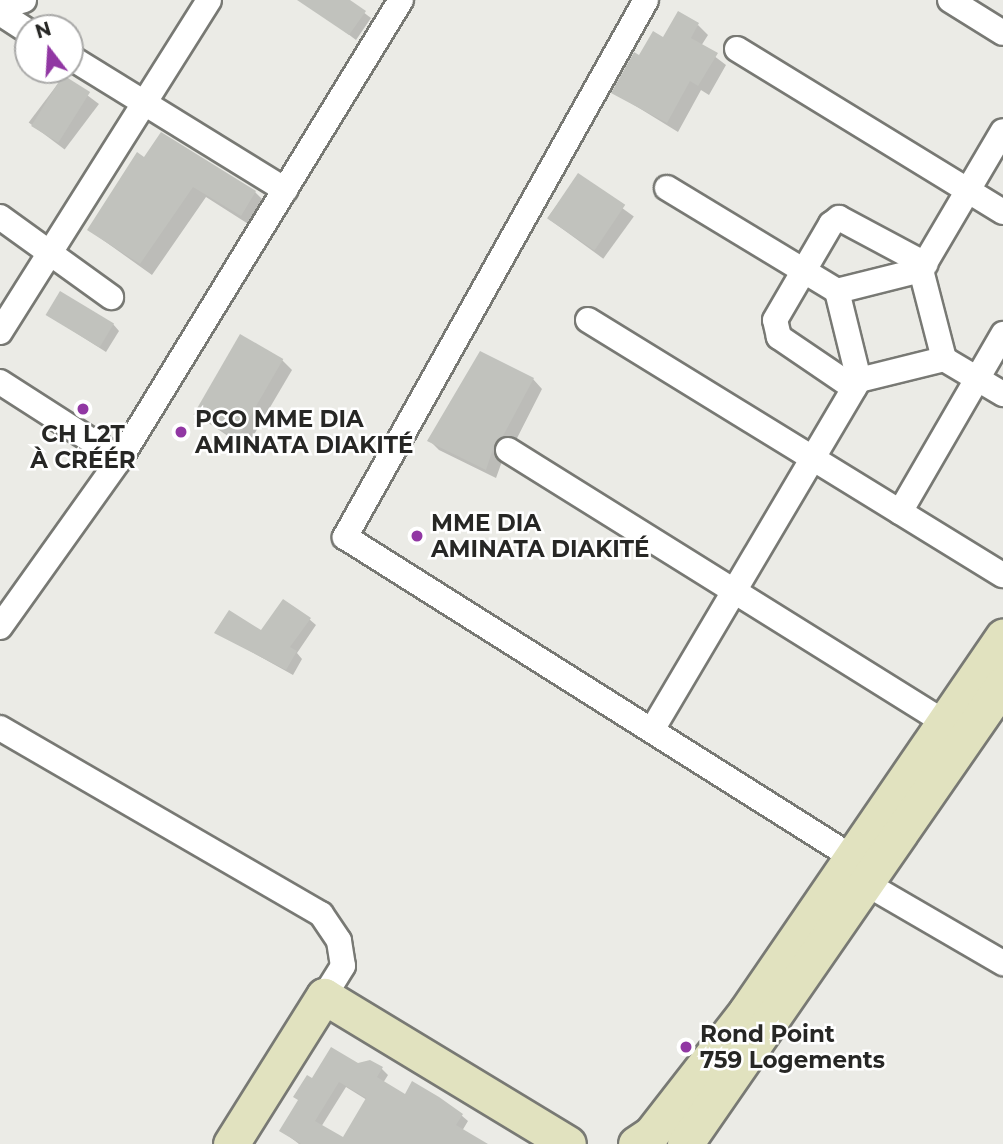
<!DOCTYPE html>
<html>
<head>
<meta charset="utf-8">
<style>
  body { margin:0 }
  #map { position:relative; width:1003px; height:1144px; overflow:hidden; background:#ebebe6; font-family:Montserrat,sans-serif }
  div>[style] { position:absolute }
  .shadow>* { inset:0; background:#0003; transform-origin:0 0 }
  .building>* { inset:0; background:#c1c2bd; transform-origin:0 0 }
  .roads { filter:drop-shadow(2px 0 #787974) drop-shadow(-2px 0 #787974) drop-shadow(0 2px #787974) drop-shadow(0 -2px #787974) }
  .street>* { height:24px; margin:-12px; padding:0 12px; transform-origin:12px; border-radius:12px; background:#fff }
  .secondary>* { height:35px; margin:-17.5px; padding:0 17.5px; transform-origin:17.5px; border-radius:17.5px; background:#e1e2bf }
  .dots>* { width:19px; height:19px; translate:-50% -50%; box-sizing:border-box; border:4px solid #fff; border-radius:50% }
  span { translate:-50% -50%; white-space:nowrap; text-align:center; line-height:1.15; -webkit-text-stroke:5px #fff; paint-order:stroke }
  .poi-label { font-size:23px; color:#272725; font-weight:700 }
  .left { translate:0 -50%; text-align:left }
  .north { position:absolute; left:14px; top:14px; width:70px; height:70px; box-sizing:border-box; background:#fff; border:2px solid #a9a9a8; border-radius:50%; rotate:343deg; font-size:19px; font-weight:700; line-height:28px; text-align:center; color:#272725 }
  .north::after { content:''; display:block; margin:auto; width:24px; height:32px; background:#9137a3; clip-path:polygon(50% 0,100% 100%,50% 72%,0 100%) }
</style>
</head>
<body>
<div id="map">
  <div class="shadow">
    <div style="clip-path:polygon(303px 0,347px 0,371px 18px,356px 40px)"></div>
    <div style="clip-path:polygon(698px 25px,708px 35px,701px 46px,726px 65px,709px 95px,701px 90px,678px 132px,613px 92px,639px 57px)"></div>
    <div style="left:63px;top:77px;width:45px;height:57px;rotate:37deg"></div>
    <div style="clip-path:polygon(145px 159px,255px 192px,267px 204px,253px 227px,206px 197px,152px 275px,89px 230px)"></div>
    <div style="left:578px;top:176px;width:69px;height:52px;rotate:36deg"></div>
    <div style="clip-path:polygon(48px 315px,113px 324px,119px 331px,106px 352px)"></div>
    <div style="clip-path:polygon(282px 360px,292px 370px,246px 448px,195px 414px)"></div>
    <div style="clip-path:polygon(533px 379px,542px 389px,513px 446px,505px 453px,496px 478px,439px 450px,429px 440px)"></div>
    <div style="clip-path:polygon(309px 619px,316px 625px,297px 653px,302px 659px,293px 675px,216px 632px,262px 633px)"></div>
    <div style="clip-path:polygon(evenodd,358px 1065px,382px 1069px,388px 1075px,383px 1083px,405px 1096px,461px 1115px,468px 1121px,462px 1131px,484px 1144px,299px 1144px,282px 1131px,312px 1081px,358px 1065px,346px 1087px,367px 1100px,344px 1140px,321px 1127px,346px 1087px)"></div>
  </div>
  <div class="building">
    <div style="clip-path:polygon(297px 0,350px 0,366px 11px,349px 35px)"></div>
    <div style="clip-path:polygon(678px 11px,699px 23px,691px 38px,718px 53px,698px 86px,690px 81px,667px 123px,611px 93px,634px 52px,639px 55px,653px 31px,663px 37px)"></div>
    <div style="left:63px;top:75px;width:32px;height:60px;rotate:32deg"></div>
    <div style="clip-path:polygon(161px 132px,256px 191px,241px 216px,193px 187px,140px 264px,87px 230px,137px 152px,144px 157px)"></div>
    <div style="left:578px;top:173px;width:57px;height:55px;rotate:34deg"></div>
    <div style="left:60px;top:291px;width:63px;height:28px;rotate:31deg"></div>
    <div style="left:240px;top:334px;width:50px;height:93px;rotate:30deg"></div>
    <div style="clip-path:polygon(480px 351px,534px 378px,503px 436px,495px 443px,486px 470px,427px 441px)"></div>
    <div style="clip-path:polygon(283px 599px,311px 618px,290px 647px,297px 651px,286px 670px,214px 633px,229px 610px,261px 630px)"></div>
    <div style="clip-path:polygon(evenodd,331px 1047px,358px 1063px,370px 1060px,383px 1067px,377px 1077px,405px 1094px,412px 1081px,439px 1097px,463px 1114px,456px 1125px,488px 1144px,301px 1144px,279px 1131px,298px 1100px,293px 1097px,307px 1075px,312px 1078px,331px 1047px,339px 1082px,366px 1098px,343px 1137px,315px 1121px,339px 1082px)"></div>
  </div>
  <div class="roads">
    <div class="street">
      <div style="left:646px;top:0;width:616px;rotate:119.27deg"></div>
      <div style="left:345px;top:537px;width:581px;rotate:32.27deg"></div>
      <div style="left:950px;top:0;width:62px;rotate:31.9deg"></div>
      <div style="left:0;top:7px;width:25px;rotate:-16deg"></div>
      <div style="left:0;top:13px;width:33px;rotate:33deg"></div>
      <div style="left:737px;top:49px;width:312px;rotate:31.5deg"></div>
      <div style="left:70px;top:57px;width:253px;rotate:31.7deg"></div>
      <div style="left:667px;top:188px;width:199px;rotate:31.2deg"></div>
      <div style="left:0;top:217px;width:137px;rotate:35.8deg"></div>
      <div style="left:921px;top:270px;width:92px;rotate:75.5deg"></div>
      <div style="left:944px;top:359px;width:88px;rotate:166.1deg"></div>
      <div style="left:859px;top:380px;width:92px;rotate:-103.9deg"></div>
      <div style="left:837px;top:291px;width:87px;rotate:-14deg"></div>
      <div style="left:921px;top:270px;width:161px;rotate:-59.5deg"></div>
      <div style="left:588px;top:320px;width:487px;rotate:31.6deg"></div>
      <div style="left:0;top:332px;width:392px;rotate:-57.8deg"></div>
      <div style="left:944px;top:359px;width:69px;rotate:30.7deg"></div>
      <div style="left:0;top:382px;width:143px;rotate:32.7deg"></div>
      <div style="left:854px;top:388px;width:91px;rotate:-145.8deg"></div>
      <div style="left:779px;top:337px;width:17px;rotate:-103deg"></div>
      <div style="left:775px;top:320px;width:111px;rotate:-59.7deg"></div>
      <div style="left:831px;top:224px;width:10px;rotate:-37deg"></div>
      <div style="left:839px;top:218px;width:98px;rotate:28.1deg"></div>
      <div style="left:508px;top:450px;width:514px;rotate:31.96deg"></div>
      <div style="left:900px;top:512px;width:206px;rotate:-59.9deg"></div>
      <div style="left:0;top:627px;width:206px;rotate:-54.5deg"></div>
      <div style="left:120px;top:459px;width:538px;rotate:-58.53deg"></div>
      <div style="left:0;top:728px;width:371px;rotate:30.1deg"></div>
      <div style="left:321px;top:914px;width:32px;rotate:56deg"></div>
      <div style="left:339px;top:941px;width:25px;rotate:81deg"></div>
      <div style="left:343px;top:966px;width:36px;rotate:122deg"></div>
      <div style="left:652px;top:730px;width:407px;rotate:-59.4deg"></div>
      <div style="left:865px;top:883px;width:160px;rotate:30.1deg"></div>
    </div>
    <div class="secondary">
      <div style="left:231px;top:1144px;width:175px;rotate:-57.9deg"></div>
      <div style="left:324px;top:996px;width:285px;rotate:31.2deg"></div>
      <div style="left:636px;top:1144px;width:18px;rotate:-34deg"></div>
      <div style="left:651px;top:1134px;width:155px;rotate:-52.1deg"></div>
      <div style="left:746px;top:1012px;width:455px;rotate:-55.6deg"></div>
      <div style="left:685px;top:1144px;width:559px;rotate:-55.34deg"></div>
    </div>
  </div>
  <div class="dots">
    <div style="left:83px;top:409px;background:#9137a3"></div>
    <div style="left:181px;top:432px;background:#9137a3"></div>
    <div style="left:417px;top:536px;background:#9137a3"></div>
    <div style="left:686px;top:1047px;background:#9137a3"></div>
  </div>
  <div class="poi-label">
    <span class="left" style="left:195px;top:432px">PCO MME DIA<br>AMINATA DIAKITÉ</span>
    <span style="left:83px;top:447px">CH L2T<br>À CRÉÉR</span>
    <span class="left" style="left:431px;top:536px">MME DIA<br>AMINATA DIAKITÉ</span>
    <span class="left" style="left:700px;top:1047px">Rond Point<br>759 Logements</span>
  </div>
  <div class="north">N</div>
</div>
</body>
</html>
